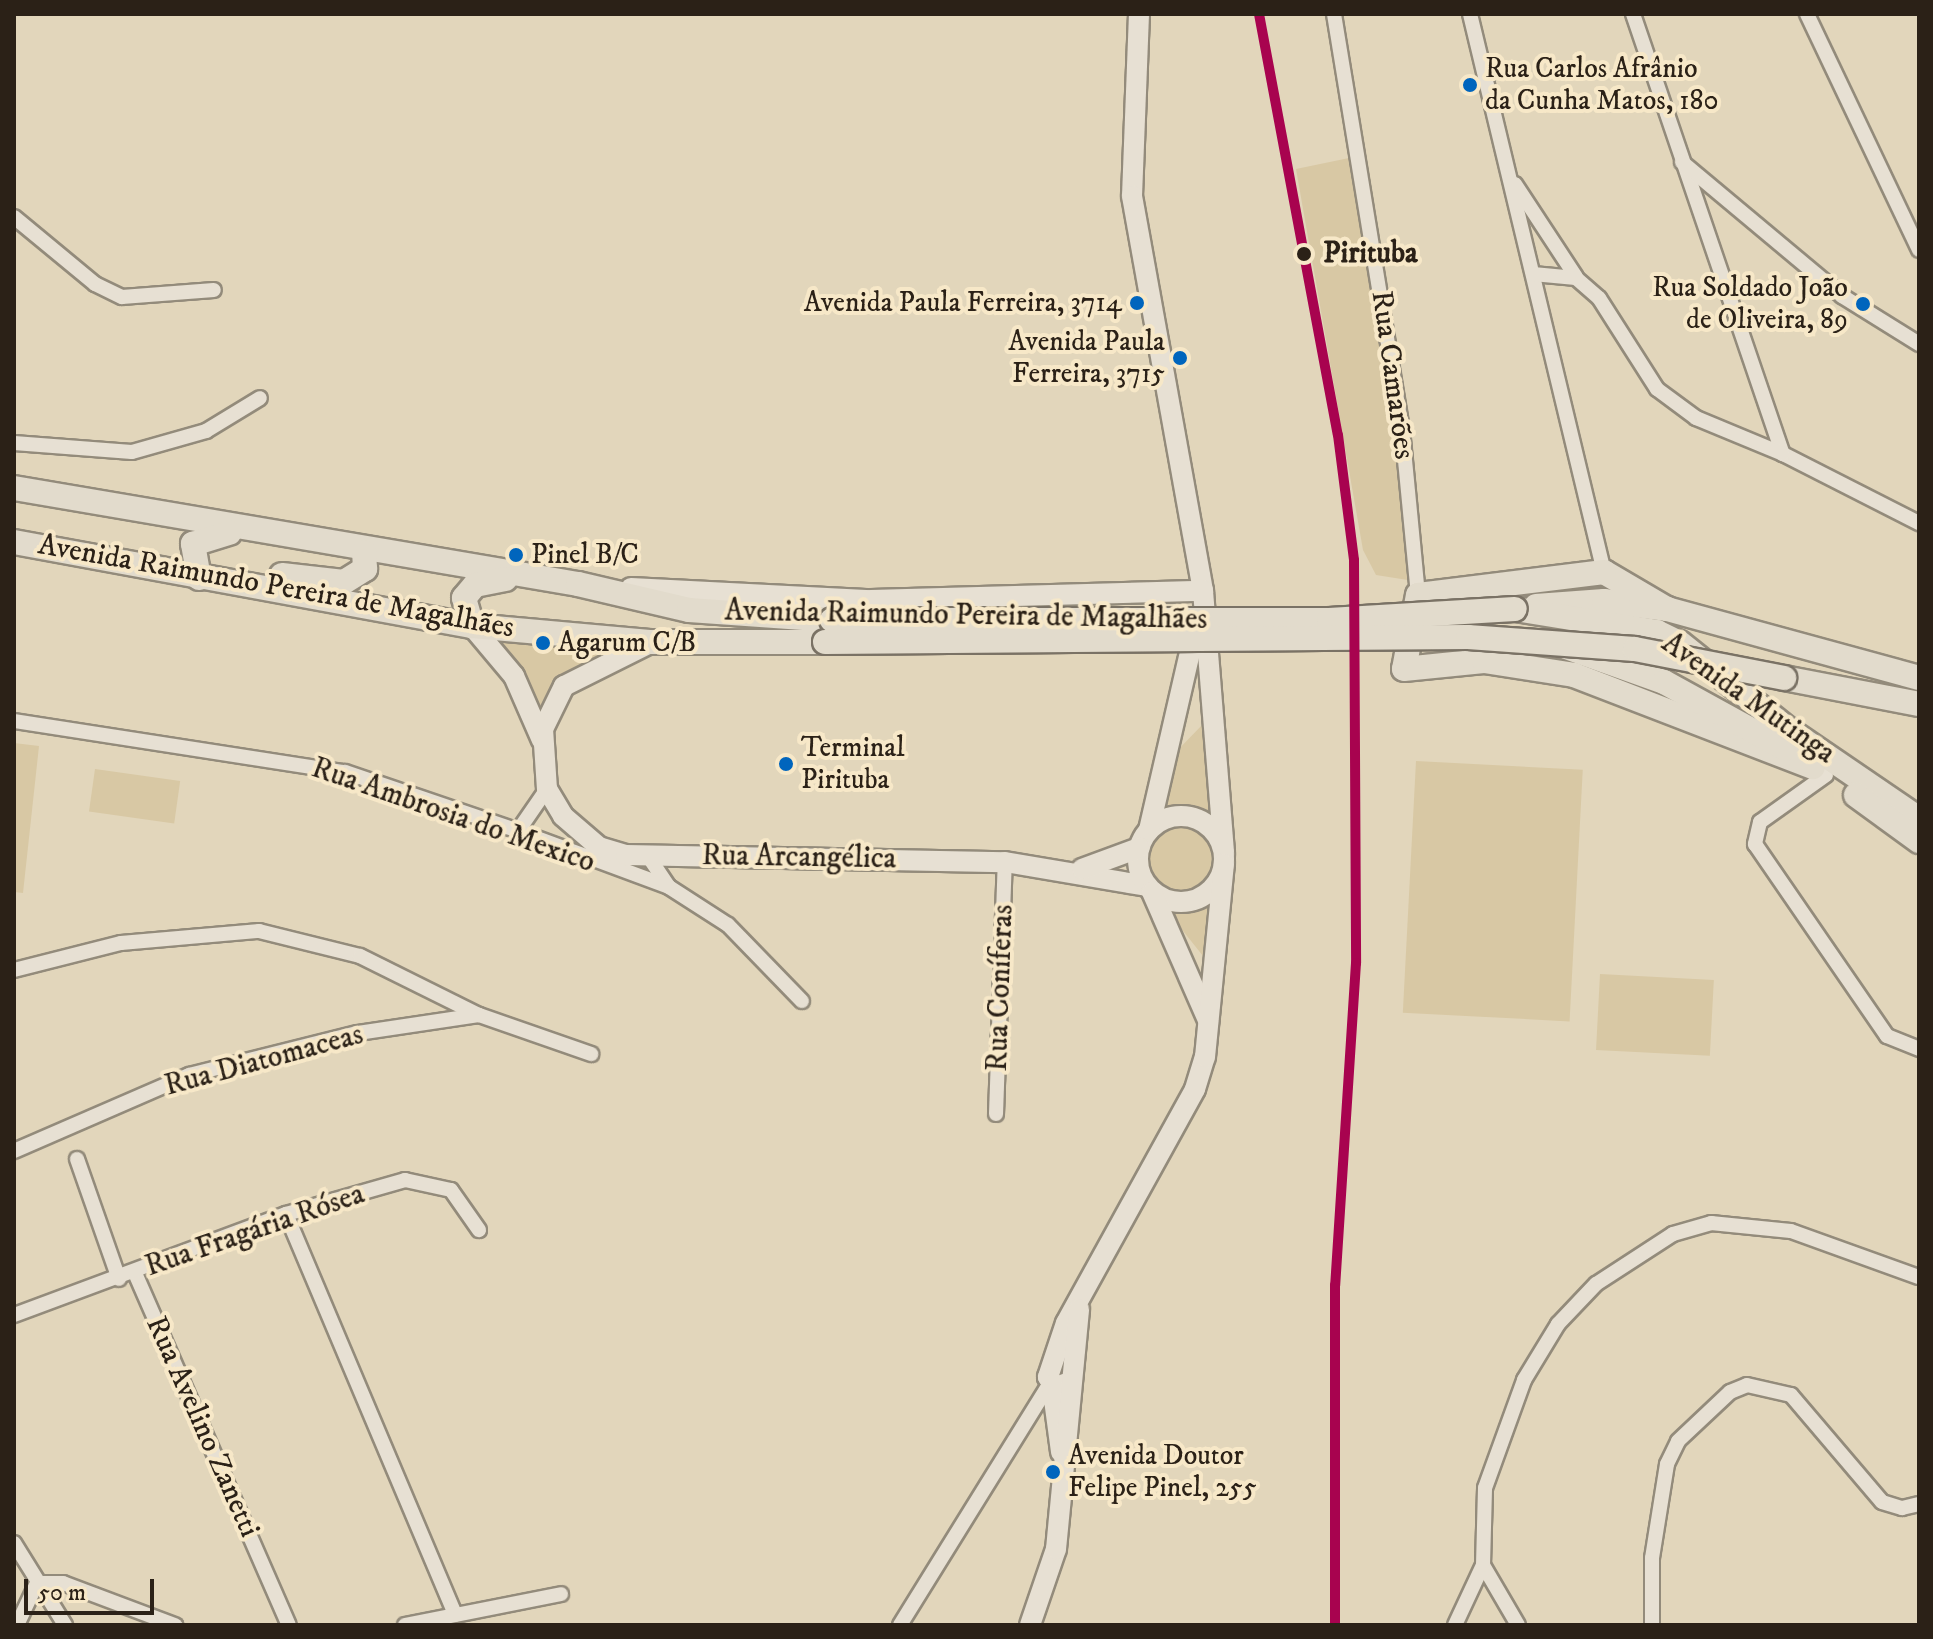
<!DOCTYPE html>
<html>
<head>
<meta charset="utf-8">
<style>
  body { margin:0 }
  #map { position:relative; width:1933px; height:1639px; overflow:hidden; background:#e2d6bb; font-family:"IM FELL DW Pica",serif }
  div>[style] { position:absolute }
  .green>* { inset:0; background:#d8c8a4; transform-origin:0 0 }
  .round { border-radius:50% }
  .roads { filter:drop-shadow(2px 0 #938b7b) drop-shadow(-2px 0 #938b7b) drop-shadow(0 2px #938b7b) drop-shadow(0 -2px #938b7b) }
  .street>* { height:14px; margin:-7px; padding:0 7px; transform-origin:7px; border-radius:7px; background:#e7e0d3 }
  .secondary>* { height:20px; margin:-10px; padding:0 10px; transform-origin:10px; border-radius:10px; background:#e7e0d3 }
  .secondary>.ring { margin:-10px; padding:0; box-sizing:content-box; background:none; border:20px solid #e7e0d3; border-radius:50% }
  .primary>* { height:24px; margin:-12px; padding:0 12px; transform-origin:12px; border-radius:12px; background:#e2dbcc }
  .bridges { filter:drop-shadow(2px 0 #7a7265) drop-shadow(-2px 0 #7a7265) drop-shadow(0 2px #7a7265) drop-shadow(0 -2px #7a7265) }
  .primary-bridge>* { height:24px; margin:-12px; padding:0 12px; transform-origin:12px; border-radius:12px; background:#e2dbcc }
  .rail-1>* { height:10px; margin:-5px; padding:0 5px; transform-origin:5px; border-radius:5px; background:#a8034f }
  .dots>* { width:22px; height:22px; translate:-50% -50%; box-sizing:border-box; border:4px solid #f7e8c8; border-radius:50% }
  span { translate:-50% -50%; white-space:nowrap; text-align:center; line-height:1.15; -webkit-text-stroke:8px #f7e8c8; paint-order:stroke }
  .bus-label { font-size:28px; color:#2b2117 }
  .left { translate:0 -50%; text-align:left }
  .right { translate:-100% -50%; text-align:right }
  .stop-label { font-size:30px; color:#2b2117; font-weight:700 }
  .street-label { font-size:30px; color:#2b2117 }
  .frame { position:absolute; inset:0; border:16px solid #2b2117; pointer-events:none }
  .scale { position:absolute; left:24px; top:1579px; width:130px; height:36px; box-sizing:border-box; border:4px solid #2b2117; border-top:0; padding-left:10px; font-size:24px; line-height:28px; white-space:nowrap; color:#2b2117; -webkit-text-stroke:6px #f7e8c8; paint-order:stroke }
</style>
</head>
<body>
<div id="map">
  <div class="green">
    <div style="clip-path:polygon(1349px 158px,1393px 432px,1414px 581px,1376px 575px,1363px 550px,1296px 169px)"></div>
    <div style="clip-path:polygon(487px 633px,623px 645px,574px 668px,540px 721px)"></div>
    <div style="clip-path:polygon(1204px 723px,1215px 828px,1191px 814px,1160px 810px,1173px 755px)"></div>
    <div style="clip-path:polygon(14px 743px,39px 746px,23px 893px,14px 892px)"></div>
    <div style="left:1416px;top:761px;width:167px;height:252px;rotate:3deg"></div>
    <div style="left:95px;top:769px;width:86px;height:43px;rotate:8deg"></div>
    <div class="round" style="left:1145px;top:826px;width:68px;height:68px"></div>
    <div style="clip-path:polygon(1219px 887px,1203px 956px,1160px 902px,1196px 905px)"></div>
    <div style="left:1600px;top:974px;width:114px;height:76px;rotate:3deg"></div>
  </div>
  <div class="roads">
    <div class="street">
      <div style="left:1334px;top:14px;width:421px;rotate:80.7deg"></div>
      <div style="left:1402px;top:429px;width:167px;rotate:84.5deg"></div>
      <div style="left:1470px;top:14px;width:574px;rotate:76.5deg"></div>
      <div style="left:1633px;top:14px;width:465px;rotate:71.2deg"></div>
      <div style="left:1783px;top:454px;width:153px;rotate:26.9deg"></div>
      <div style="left:1807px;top:14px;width:261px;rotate:64.6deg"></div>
      <div style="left:1682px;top:162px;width:209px;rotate:39.9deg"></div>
      <div style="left:1842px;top:296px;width:91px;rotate:31.9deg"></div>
      <div style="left:1515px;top:184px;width:111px;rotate:56.7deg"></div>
      <div style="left:14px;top:217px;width:105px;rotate:39.6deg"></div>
      <div style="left:95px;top:284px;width:30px;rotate:26deg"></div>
      <div style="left:122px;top:297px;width:92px;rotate:-4.4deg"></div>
      <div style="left:1533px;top:274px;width:43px;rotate:5.3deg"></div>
      <div style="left:1576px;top:278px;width:30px;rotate:41deg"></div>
      <div style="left:1599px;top:298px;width:108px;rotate:57.5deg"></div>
      <div style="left:1657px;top:389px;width:49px;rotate:36.6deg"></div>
      <div style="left:1696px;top:418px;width:94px;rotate:22.5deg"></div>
      <div style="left:14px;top:443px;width:118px;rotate:4.4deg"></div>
      <div style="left:132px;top:452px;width:77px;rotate:-15.8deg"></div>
      <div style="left:206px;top:431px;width:63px;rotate:-31.4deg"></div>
      <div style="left:14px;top:721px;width:335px;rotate:8.8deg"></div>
      <div style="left:345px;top:772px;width:183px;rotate:18.8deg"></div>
      <div style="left:518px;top:831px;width:161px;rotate:20.3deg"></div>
      <div style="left:669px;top:887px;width:70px;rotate:32.8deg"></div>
      <div style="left:728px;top:925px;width:106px;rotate:45.8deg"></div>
      <div style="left:1826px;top:775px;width:81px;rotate:144.5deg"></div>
      <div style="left:1760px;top:822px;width:23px;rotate:103deg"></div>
      <div style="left:1755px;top:844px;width:233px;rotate:55.5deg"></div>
      <div style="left:1887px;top:1036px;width:35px;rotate:22deg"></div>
      <div style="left:518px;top:831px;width:51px;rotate:-55.4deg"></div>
      <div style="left:648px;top:856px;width:37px;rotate:56deg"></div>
      <div style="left:14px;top:970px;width:110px;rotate:-14.2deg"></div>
      <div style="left:121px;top:943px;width:139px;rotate:-5deg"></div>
      <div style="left:259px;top:931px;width:104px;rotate:13.9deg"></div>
      <div style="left:360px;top:956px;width:133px;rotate:26.4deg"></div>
      <div style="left:479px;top:1015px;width:119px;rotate:19.2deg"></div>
      <div style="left:996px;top:1114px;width:252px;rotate:-88deg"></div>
      <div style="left:14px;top:1151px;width:191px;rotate:-23.5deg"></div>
      <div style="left:189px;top:1075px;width:174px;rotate:-14deg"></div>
      <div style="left:358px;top:1033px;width:122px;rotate:-8.5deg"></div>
      <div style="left:77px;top:1159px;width:127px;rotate:70.7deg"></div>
      <div style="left:286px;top:1214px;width:435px;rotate:67.1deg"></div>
      <div style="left:135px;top:1273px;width:384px;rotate:66.4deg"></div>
      <div style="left:14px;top:1315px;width:290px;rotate:-20.4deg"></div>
      <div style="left:286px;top:1214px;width:124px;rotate:-15.9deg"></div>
      <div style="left:405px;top:1180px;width:47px;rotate:12.3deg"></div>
      <div style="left:451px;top:1190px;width:49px;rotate:55deg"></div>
      <div style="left:14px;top:1543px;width:97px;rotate:58.1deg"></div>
      <div style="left:17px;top:1625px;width:47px;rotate:-64.5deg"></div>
      <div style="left:37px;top:1583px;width:26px"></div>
      <div style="left:63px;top:1583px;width:120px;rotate:20.6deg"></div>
      <div style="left:405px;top:1625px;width:159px;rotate:-11.2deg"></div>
      <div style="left:900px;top:1625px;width:285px;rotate:-58.2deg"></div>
      <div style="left:1455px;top:1625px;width:66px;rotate:-65deg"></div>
      <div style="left:1518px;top:1625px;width:69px;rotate:-120.3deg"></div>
      <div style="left:1483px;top:1565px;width:77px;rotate:-88.5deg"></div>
      <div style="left:1485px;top:1488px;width:115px;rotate:-70.1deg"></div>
      <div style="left:1524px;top:1380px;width:66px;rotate:-58.7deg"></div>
      <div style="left:1558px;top:1324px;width:55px;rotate:-46.5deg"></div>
      <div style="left:1596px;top:1284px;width:92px;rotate:-33deg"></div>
      <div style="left:1673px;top:1234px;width:40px;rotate:-16deg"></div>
      <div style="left:1711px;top:1223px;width:80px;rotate:5.7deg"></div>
      <div style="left:1791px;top:1231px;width:136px;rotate:19.8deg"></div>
      <div style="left:1652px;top:1625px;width:67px;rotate:-90deg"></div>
      <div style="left:1652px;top:1558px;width:95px;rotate:-80.9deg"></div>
      <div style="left:1667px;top:1464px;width:25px;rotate:-64deg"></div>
      <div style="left:1678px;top:1441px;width:71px;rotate:-43.3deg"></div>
      <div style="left:1730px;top:1392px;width:18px;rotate:-22deg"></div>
      <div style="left:1747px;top:1385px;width:45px;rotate:12.8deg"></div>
      <div style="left:1791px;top:1395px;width:140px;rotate:49.6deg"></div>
      <div style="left:1882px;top:1502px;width:21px;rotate:17deg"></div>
      <div style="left:1902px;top:1508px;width:17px;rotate:-13deg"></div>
    </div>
    <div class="secondary">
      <div style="left:1139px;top:14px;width:182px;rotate:92.2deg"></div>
      <div style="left:1132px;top:196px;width:401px;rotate:79.8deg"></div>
      <div style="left:1203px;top:591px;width:262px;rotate:85.4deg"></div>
      <div style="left:631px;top:588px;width:240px;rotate:2.9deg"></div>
      <div style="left:871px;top:600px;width:332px;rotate:-1.6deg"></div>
      <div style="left:472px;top:626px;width:65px;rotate:50deg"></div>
      <div style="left:514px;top:676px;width:70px;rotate:66.4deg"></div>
      <div style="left:648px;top:644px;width:94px;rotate:153.4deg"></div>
      <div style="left:564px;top:686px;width:48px;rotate:116deg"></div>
      <div style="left:543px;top:729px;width:60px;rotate:86.2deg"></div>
      <div style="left:547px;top:789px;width:31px;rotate:59deg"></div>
      <div style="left:563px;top:816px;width:48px;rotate:40.7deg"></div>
      <div style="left:599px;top:847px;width:28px;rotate:17deg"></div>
      <div style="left:626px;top:855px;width:379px;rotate:1.1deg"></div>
      <div style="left:1005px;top:862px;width:144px;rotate:9.6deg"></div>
      <div class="ring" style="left:1138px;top:816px;width:66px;height:66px"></div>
      <div style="left:1149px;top:830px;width:208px;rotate:-77deg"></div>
      <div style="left:1082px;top:869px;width:61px;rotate:-20.2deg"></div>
      <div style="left:1152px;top:892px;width:140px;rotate:66.4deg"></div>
      <div style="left:1070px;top:1382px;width:15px;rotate:160deg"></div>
      <div style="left:1056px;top:1387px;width:13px;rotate:-129deg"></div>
      <div style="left:1048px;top:1377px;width:57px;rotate:-71.6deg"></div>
      <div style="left:1066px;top:1323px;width:267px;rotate:-61.1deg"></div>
      <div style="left:1195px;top:1089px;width:34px;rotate:-73deg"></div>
      <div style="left:1205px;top:1057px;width:194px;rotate:-84.4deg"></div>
      <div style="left:1052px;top:1385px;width:68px;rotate:82.3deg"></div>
      <div style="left:1030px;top:1625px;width:80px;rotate:-71.1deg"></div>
      <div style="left:1056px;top:1549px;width:241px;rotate:-84.5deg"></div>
    </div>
    <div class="primary">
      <div style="left:14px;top:488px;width:572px;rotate:9.66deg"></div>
      <div style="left:578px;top:584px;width:114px;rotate:13.2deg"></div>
      <div style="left:689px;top:610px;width:143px;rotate:4deg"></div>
      <div style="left:14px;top:542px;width:466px;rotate:10.4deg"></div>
      <div style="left:472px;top:626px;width:181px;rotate:5.1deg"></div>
      <div style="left:652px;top:642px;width:173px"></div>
      <div style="left:282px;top:575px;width:62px;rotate:6.4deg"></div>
      <div style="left:344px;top:582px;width:25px;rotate:-32deg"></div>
      <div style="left:365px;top:569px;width:17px;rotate:-93deg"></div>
      <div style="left:199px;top:578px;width:35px;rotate:-100deg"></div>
      <div style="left:193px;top:544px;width:38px;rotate:-17deg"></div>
      <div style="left:1536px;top:606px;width:68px;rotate:-4.2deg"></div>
      <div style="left:1604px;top:601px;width:64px;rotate:7.2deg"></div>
      <div style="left:1667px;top:609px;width:261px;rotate:15.3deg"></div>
      <div style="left:1515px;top:609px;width:144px;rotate:9.2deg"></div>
      <div style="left:1657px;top:632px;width:25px;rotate:26deg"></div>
      <div style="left:1680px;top:643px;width:141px;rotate:38.7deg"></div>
      <div style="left:1790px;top:731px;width:156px;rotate:34.3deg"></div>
      <div style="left:1667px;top:609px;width:73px;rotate:-149.6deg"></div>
      <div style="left:1604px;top:572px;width:187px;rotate:173deg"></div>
      <div style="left:1418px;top:595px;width:75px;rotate:100.7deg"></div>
      <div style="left:1404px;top:669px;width:80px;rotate:-5.7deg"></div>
      <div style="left:1484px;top:661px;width:91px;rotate:8.8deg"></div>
      <div style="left:1574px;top:675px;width:256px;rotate:21.1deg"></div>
      <div style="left:472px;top:626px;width:29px;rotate:-106deg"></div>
      <div style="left:464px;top:598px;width:17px;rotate:-50deg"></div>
      <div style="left:475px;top:585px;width:31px;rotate:-11deg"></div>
      <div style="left:1566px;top:647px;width:104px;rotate:19.7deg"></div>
      <div style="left:1664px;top:682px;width:139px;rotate:28.8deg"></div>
      <div style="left:1784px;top:678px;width:137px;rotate:10.9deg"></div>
      <div style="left:1856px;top:795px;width:78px;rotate:36.1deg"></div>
    </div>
  </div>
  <div class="bridges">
    <div class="primary-bridge">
      <div style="left:832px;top:620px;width:497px"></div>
      <div style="left:1329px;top:620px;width:186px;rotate:-3.4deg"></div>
      <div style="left:825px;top:642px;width:643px;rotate:-0.45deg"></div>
      <div style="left:1468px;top:637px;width:167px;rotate:4.1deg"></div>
      <div style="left:1635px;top:649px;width:152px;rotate:11deg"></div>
    </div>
  </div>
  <div class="rail-1">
    <div style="left:1259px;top:14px;width:428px;rotate:79.4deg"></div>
    <div style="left:1338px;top:435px;width:126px;rotate:82.7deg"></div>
    <div style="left:1354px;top:560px;width:403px;rotate:89.7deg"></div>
    <div style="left:1356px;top:963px;width:323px;rotate:93.7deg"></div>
    <div style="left:1335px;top:1285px;width:340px;rotate:90deg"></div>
  </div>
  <div class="dots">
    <div style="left:1470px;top:85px;background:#0065bd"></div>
    <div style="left:1304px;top:254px;background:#2b2117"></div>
    <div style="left:1137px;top:303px;background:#0065bd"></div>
    <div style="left:1863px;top:304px;background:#0065bd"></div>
    <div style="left:1180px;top:358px;background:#0065bd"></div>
    <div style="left:516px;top:555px;background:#0065bd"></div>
    <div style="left:543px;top:643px;background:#0065bd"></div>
    <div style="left:786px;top:764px;background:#0065bd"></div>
    <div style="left:1053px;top:1472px;background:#0065bd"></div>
  </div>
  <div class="bus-label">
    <span class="left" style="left:1485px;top:85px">Rua Carlos Afrânio<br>da Cunha Matos, 180</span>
    <span class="right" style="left:1848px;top:304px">Rua Soldado João<br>de Oliveira, 89</span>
    <span class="right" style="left:1122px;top:303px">Avenida Paula Ferreira, 3714</span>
    <span class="right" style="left:1165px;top:358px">Avenida Paula<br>Ferreira, 3715</span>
    <span class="left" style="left:531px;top:555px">Pinel B/C</span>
    <span class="left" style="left:558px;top:643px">Agarum C/B</span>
    <span class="left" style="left:801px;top:764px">Terminal<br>Pirituba</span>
    <span class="left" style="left:1068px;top:1472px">Avenida Doutor<br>Felipe Pinel, 255</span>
  </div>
  <div class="stop-label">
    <span class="left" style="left:1323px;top:254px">Pirituba</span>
  </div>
  <div class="street-label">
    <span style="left:1392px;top:375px;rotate:82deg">Rua Camarões</span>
    <span style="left:276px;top:587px;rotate:10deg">Avenida Raimundo Pereira de Magalhães</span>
    <span style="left:966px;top:616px;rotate:1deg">Avenida Raimundo Pereira de Magalhães</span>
    <span style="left:1748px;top:699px;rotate:35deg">Avenida Mutinga</span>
    <span style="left:453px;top:816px;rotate:19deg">Rua Ambrosia do Mexico</span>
    <span style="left:799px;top:858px;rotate:1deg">Rua Arcangélica</span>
    <span style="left:1001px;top:988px;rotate:-88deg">Rua Coníferas</span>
    <span style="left:264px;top:1061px;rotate:-15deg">Rua Diatomaceas</span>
    <span style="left:255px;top:1231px;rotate:-19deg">Rua Fragária Rósea</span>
    <span style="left:202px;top:1427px;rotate:66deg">Rua Avelino Zanetti</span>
  </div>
  <div class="frame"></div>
  <div class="scale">50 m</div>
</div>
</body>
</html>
